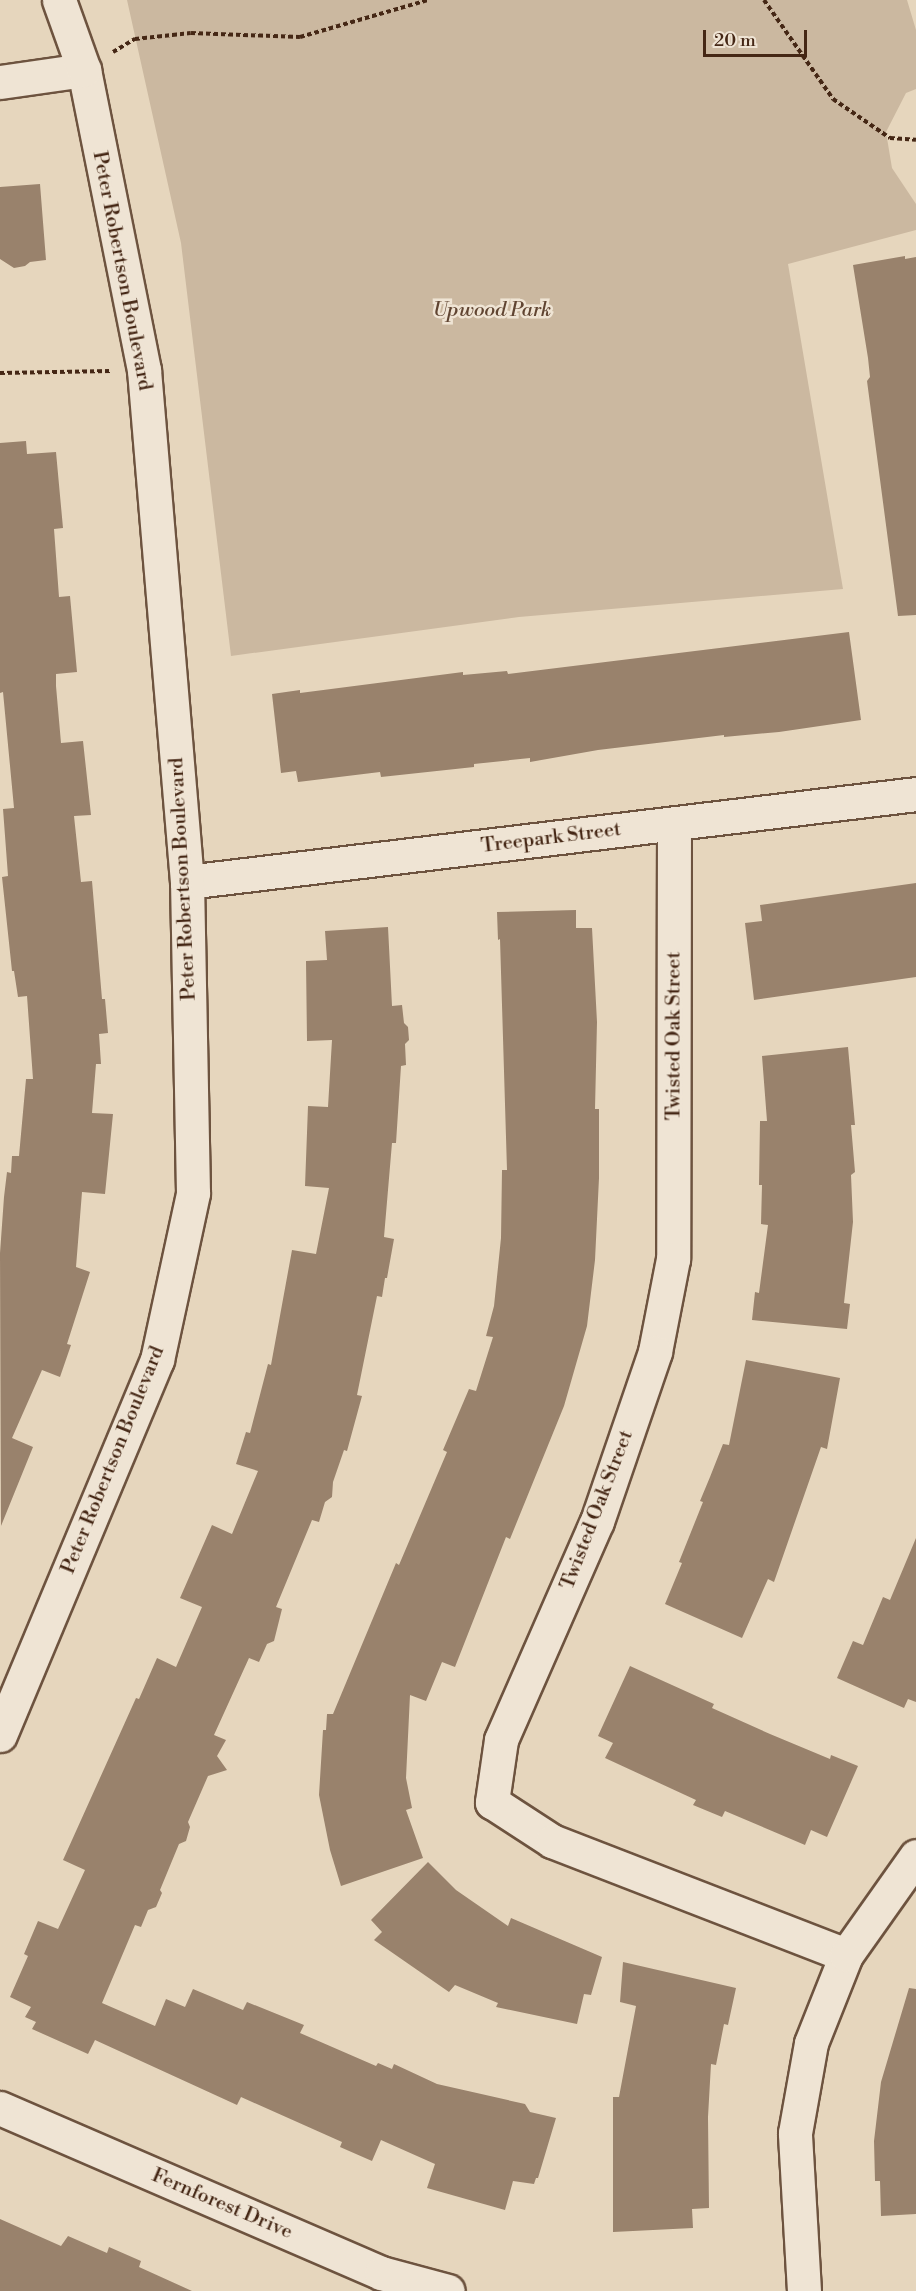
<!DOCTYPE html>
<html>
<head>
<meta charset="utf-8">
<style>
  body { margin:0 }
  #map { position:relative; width:916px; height:2291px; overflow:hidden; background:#e6d6bd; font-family:"Libre Bodoni",serif }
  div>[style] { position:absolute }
  .green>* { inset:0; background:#cbb8a0 }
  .building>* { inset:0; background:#99826c }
  .path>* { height:4px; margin-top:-2px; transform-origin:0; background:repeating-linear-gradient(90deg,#452715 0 4.5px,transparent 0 7.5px) }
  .roads { filter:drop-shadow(2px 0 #6d533f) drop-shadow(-2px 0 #6d533f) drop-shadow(0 2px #6d533f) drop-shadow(0 -2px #6d533f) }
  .minor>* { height:33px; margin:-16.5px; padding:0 16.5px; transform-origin:16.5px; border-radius:16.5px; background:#efe4d4 }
  .tertiary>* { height:33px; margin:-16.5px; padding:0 16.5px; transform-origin:16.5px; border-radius:16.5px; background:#efe4d4 }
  span { translate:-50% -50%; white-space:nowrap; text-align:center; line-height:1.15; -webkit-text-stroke:5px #efe4d4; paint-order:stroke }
  .street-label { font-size:20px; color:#452715 }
  .park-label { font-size:20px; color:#604431; font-style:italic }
  .scale { position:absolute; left:703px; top:30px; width:104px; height:27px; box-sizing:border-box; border:3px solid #452715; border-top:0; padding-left:8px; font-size:18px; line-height:21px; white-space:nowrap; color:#452715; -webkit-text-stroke:4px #efe4d4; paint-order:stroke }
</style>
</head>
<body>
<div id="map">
  <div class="green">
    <div style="clip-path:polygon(127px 0,907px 0,916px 30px,916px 89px,906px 93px,886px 132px,892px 168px,916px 204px,916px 230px,788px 264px,843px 589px,519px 617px,231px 656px,181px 243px)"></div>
  </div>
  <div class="building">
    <div style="clip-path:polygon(40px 184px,46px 260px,30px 262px,25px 266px,14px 268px,0 259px,0 187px)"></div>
    <div style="clip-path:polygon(905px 256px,905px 259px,916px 257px,916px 615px,898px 616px,867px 381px,870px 377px,868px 358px,853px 265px)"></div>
    <div style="clip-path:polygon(26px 441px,27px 454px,56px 452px,63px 528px,54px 529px,59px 597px,70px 596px,77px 672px,56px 674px,56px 686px,61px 743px,83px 741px,91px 815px,74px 816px,81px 882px,92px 881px,102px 999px,105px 999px,108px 1033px,99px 1034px,101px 1064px,96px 1064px,92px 1113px,113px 1114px,105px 1194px,82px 1192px,76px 1267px,90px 1272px,67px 1344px,71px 1345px,60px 1377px,42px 1370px,12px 1438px,33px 1447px,1px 1526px,0 1253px,4px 1197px,7px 1172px,11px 1173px,12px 1156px,19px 1156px,26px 1079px,33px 1079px,27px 996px,18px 997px,14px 971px,12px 971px,2px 877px,8px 876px,3px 809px,14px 808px,3px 692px,0 693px,0 443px)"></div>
    <div style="clip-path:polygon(849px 632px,861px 720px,779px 732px,724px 737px,724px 735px,598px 750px,530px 762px,530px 758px,474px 764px,474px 767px,381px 777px,380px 772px,298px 782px,296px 771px,281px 773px,272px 694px,300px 690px,300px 693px,463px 672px,463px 675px,507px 671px,508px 674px)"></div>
    <div style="clip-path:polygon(916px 883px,916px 977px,754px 1000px,745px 923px,762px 921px,760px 905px)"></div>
    <div style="clip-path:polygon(576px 910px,576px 928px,592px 928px,597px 1022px,595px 1109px,599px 1109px,599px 1178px,595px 1260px,587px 1326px,564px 1406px,510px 1539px,506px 1537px,455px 1667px,442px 1662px,426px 1701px,410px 1695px,406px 1778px,412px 1808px,406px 1810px,423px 1858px,341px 1886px,330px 1850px,319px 1795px,323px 1730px,326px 1730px,327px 1714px,333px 1714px,396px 1563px,399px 1565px,447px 1452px,443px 1450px,469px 1389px,476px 1391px,493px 1337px,486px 1336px,494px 1306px,501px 1238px,502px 1170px,507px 1170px,500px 939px,498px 940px,497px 912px)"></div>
    <div style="clip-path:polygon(388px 927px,392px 1006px,402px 1005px,404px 1023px,408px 1027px,409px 1040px,405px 1044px,406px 1065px,401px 1066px,396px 1143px,392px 1143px,384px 1237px,394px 1239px,387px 1278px,385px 1278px,382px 1297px,377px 1296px,357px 1395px,362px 1396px,347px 1451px,344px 1450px,333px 1482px,332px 1497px,325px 1502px,319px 1522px,312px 1520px,276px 1607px,282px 1609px,274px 1641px,267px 1644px,259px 1662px,249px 1658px,214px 1735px,226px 1740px,217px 1756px,227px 1770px,208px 1776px,188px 1822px,190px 1827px,186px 1841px,179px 1844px,160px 1890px,162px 1893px,156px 1907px,148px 1910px,141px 1927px,135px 1925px,102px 2003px,155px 2026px,166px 1999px,185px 2007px,193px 1989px,243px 2010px,247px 2002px,304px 2025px,300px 2033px,376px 2066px,378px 2063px,392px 2069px,394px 2064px,437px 2084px,525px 2104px,530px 2112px,556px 2118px,538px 2178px,536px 2178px,534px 2184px,513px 2181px,505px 2210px,427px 2188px,435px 2164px,381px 2140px,372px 2161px,340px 2147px,342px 2142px,241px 2097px,237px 2105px,95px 2040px,88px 2054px,32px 2029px,36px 2022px,25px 2017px,31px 2007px,10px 1997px,28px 1956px,24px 1954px,38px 1921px,58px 1929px,85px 1870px,63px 1860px,136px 1698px,139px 1699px,157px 1658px,176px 1667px,202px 1607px,180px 1598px,212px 1525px,232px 1534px,258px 1471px,236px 1464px,246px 1432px,250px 1433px,268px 1364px,271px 1365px,292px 1250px,316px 1254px,329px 1188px,305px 1186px,308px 1106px,328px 1107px,332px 1040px,307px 1041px,306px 961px,327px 960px,325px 931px)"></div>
    <div style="clip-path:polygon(848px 1047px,855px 1125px,851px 1125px,855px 1172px,851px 1175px,853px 1222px,844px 1303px,850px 1304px,847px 1329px,752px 1320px,755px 1292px,759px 1293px,768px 1225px,761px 1224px,762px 1185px,759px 1185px,760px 1121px,767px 1121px,762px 1056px)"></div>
    <div style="clip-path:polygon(746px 1360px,840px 1378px,827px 1449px,821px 1447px,774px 1582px,768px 1579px,742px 1638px,665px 1604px,682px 1563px,679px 1562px,703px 1502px,700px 1501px,710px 1477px,723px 1444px,729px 1445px)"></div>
    <div style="clip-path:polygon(916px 1538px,916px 1702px,908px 1699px,904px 1708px,837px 1678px,853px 1641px,863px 1645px,883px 1597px,890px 1600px)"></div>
    <div style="clip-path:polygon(630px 1666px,714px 1704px,712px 1708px,770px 1734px,830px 1759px,831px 1755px,858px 1766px,827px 1837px,811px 1830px,805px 1845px,725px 1811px,722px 1817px,693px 1805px,696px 1800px,605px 1758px,613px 1743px,598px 1736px)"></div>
    <div style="clip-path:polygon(428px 1862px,456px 1890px,508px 1926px,511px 1918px,602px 1957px,591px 1995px,584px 1994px,577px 2024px,496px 2007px,498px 2003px,455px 1985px,449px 1992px,374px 1940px,382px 1932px,371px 1920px)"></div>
    <div style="clip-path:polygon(623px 1962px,736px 1988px,728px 2025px,724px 2024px,716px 2065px,711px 2064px,708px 2117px,709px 2208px,692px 2209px,693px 2228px,613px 2232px,613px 2097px,619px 2097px,636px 2006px,620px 2002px)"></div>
    <div style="clip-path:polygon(909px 1988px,916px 1989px,916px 2214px,881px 2216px,880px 2181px,875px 2181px,874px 2141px,881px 2082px)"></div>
    <div style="clip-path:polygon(0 2219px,61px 2246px,68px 2236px,107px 2253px,109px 2247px,141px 2261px,139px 2267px,192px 2291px,0 2291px)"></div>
  </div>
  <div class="path">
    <div style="left:764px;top:0;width:121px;rotate:55.1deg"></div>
    <div style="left:833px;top:99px;width:69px;rotate:34.4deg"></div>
    <div style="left:890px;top:138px;width:26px;rotate:4deg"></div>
    <div style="left:113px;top:52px;width:26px;rotate:-31deg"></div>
    <div style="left:135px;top:39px;width:56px;rotate:-6.1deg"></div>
    <div style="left:191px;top:33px;width:109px;rotate:2.1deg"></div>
    <div style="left:300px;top:37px;width:133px;rotate:-16.1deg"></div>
    <div style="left:0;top:373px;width:111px;rotate:-1deg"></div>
  </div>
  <div class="roads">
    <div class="minor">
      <div style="left:0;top:82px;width:85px;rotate:-8.1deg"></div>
      <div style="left:674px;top:824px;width:435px;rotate:90.1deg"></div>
      <div style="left:673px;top:1259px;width:95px;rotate:101deg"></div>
      <div style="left:655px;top:1352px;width:179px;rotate:108.9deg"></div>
      <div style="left:597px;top:1521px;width:239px;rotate:113.7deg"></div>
      <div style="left:501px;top:1740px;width:63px;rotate:98.3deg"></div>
      <div style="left:492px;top:1802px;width:72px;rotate:33deg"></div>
      <div style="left:552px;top:1841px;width:315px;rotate:21.2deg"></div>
      <div style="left:187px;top:882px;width:734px;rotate:-6.88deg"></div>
      <div style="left:804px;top:2291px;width:158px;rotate:-93.3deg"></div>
      <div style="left:795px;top:2133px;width:91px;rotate:-79.9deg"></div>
      <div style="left:811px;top:2043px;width:95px;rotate:-68.3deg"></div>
      <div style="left:846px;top:1955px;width:121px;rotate:-54.7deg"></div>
    </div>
    <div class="tertiary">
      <div style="left:0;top:1735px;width:407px;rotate:-67.3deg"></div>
      <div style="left:157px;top:1360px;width:171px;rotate:-77.8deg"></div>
      <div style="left:193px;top:1193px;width:311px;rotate:-91.1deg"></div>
      <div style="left:187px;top:882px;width:514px;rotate:-94.8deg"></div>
      <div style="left:144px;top:370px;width:306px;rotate:-101.3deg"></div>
      <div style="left:84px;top:70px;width:74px;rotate:-109.7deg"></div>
      <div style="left:0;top:2108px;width:415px;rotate:23.4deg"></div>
      <div style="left:381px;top:2273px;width:69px;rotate:15deg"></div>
    </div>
  </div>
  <div class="street-label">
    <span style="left:122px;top:271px;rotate:79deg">Peter Robertson Boulevard</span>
    <span style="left:551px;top:838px;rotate:-7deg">Treepark Street</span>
    <span style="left:183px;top:879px;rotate:-93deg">Peter Robertson Boulevard</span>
    <span style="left:674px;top:1036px;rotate:-90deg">Twisted Oak Street</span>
    <span style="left:113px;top:1460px;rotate:-68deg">Peter Robertson Boulevard</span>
    <span style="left:597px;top:1510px;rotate:-69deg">Twisted Oak Street</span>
    <span style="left:222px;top:2204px;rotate:23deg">Fernforest Drive</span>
  </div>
  <div class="park-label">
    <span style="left:492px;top:310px">Upwood Park</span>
  </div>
  <div class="scale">20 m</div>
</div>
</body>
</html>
